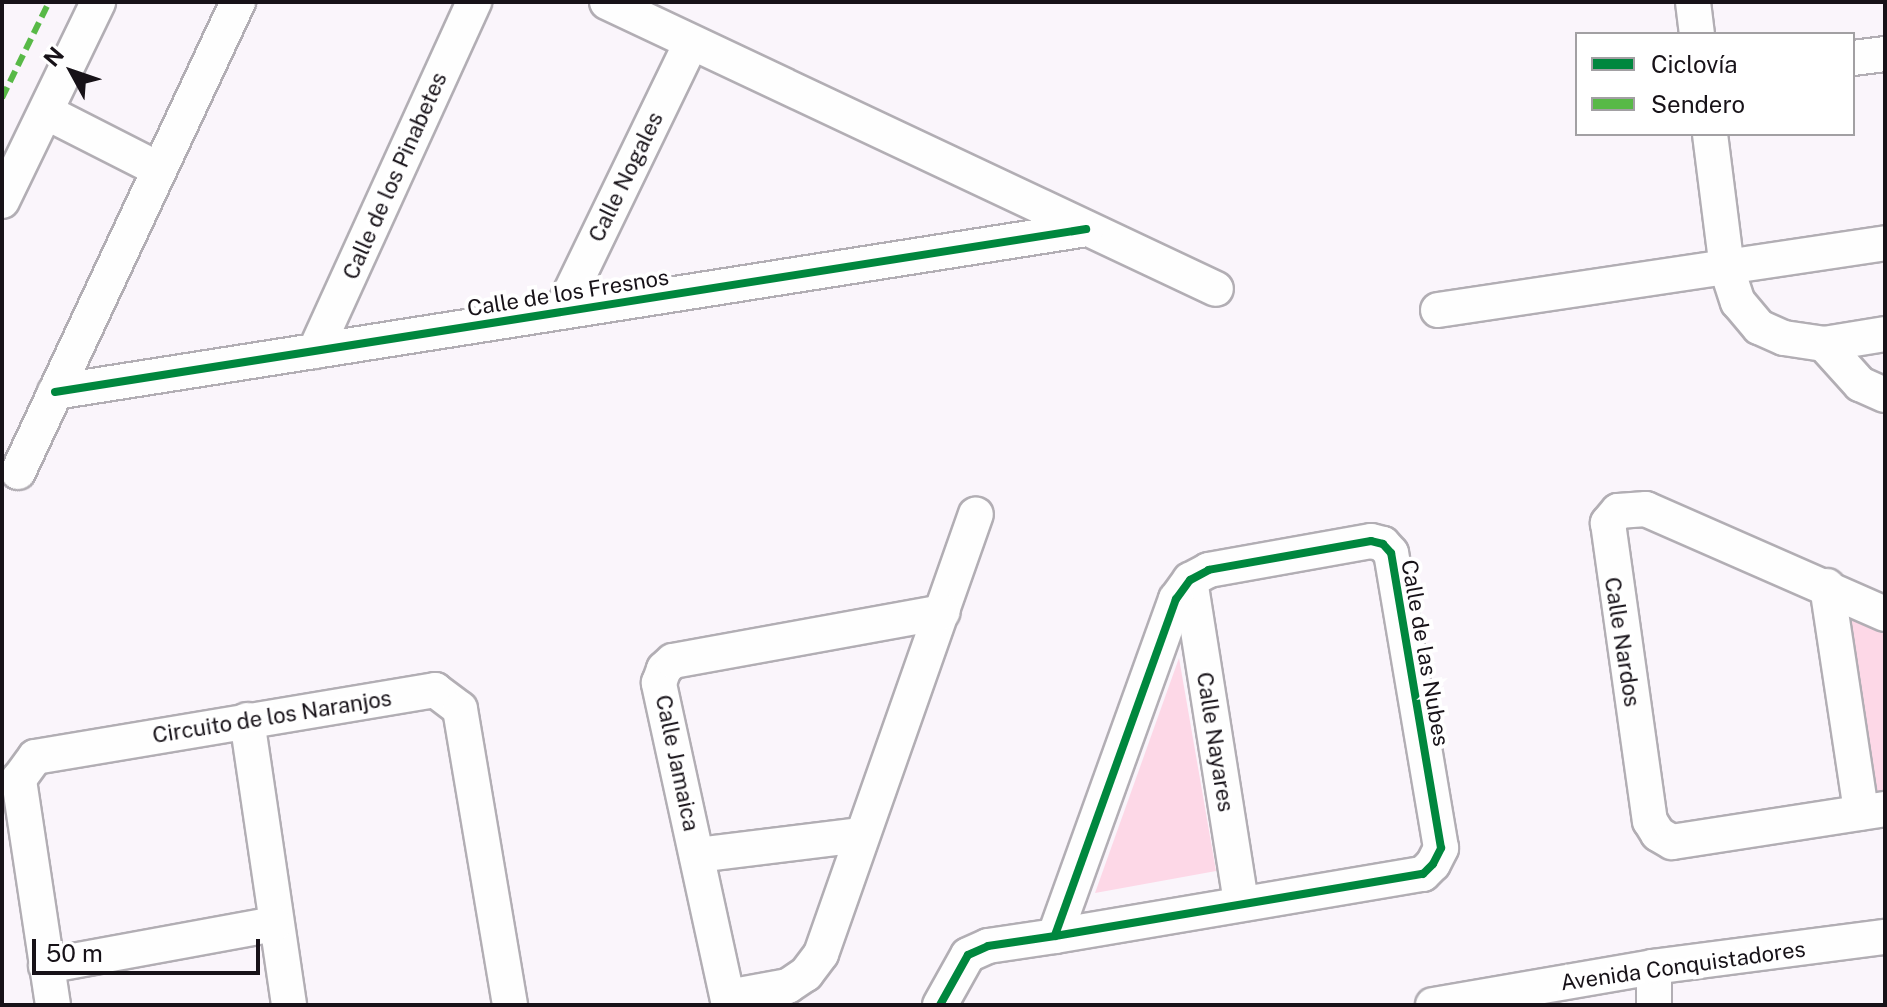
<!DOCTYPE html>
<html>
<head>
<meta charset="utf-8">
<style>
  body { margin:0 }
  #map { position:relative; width:1887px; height:1007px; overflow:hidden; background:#faf5fb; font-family:"Public Sans",sans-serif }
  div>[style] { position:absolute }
  .green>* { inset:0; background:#fdd8e7 }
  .roads { filter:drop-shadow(2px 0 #b2aeb4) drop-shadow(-2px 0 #b2aeb4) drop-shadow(0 2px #b2aeb4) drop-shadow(0 -2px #b2aeb4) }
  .minor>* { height:34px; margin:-17px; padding:0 17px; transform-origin:17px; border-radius:17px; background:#fefefe }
  .quiet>* { height:6px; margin-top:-3px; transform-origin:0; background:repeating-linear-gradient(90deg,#58b947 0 12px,transparent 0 18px) }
  .cycleway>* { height:8px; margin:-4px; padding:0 4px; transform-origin:4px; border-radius:4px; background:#00873e }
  span { translate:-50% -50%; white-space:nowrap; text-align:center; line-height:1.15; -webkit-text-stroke:8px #fff; paint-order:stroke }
  .street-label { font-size:22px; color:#171218 }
  .frame { position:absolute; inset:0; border:4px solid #171218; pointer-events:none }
  .legend { position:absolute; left:1575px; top:32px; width:280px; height:104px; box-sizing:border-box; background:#fff; border:2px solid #a2a0a3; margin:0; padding:10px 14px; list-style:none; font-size:24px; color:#171218 }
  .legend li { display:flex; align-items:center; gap:16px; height:40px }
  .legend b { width:40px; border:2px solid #a2a0a3 }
  .north { position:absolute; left:32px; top:32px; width:80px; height:80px; -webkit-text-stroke:6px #fff; paint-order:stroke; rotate:310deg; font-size:22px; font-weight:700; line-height:32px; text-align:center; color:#171218 }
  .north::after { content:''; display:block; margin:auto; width:28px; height:36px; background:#171218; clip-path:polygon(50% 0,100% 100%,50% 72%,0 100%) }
  .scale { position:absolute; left:32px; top:939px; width:228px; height:36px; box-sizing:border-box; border:4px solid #171218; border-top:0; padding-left:10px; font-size:24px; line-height:28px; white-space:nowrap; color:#171218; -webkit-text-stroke:6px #fff; paint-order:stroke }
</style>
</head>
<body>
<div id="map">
  <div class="green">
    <div style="clip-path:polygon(1829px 589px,1885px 616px,1885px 808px,1862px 811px)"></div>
    <div style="clip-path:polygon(1179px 658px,1216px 871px,1095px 893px)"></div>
  </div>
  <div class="roads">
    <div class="minor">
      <div style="left:607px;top:2px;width:673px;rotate:25.23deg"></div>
      <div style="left:1693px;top:2px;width:32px;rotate:83deg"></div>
      <div style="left:1853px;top:58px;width:32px;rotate:-7deg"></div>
      <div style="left:46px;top:112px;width:126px;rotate:27deg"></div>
      <div style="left:1710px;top:134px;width:136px;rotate:82.8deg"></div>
      <div style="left:1727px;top:269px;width:35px;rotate:72deg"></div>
      <div style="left:1738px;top:302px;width:33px;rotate:50deg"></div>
      <div style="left:1759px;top:327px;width:27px;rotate:24deg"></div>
      <div style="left:1784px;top:338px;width:40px;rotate:8.5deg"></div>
      <div style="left:1824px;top:344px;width:62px;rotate:-9.3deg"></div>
      <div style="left:2px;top:201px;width:221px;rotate:-64.2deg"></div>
      <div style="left:1438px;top:310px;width:452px;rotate:-8.5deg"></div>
      <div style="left:561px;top:312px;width:299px;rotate:-64.2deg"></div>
      <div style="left:1824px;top:344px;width:54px;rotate:48deg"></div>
      <div style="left:1860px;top:384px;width:27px;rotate:24deg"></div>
      <div style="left:315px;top:351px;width:384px;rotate:-65.5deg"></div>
      <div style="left:55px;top:392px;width:1044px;rotate:-8.98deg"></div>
      <div style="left:18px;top:472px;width:519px;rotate:-64.92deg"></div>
      <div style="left:1190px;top:580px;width:327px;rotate:81deg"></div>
      <div style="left:1827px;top:586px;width:229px;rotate:81.4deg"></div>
      <div style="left:1885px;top:614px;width:261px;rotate:-156.3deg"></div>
      <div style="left:1646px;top:509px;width:28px;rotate:176deg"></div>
      <div style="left:1618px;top:511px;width:16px;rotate:130deg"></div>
      <div style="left:1608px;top:523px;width:301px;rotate:82deg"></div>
      <div style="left:1650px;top:821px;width:15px;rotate:58deg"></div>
      <div style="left:1658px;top:834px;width:16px;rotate:30deg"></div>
      <div style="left:1672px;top:842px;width:216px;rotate:-8.8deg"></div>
      <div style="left:247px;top:720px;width:288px;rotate:81.6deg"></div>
      <div style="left:697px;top:855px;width:165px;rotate:-7deg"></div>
      <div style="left:46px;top:966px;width:232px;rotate:-10.4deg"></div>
      <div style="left:1653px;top:967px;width:38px;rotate:88deg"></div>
      <div style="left:728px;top:997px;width:61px;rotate:-10.4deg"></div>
      <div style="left:788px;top:986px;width:22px;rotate:-34deg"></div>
      <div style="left:806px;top:974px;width:25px;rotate:-53deg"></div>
      <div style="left:821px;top:954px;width:466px;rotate:-70.6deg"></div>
      <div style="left:53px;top:1005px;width:229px;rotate:-98.6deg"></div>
      <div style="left:19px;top:779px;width:27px;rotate:-54deg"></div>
      <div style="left:35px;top:757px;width:406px;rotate:-9.5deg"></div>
      <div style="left:435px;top:690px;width:31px;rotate:37deg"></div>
      <div style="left:460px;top:709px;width:300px;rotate:80.4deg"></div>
      <div style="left:729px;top:1005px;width:330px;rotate:-102.3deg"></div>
      <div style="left:659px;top:683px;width:15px;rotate:-70deg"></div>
      <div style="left:664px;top:669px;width:12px;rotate:-42deg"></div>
      <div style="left:673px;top:661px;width:274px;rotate:-10.3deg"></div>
      <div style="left:940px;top:1005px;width:57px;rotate:-60.8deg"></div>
      <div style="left:968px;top:955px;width:22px;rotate:-24deg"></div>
      <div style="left:988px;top:946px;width:68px;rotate:-8.5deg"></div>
      <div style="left:1055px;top:936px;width:373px;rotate:-9.6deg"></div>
      <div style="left:1423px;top:874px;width:14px;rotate:-45deg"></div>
      <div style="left:1433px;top:864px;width:18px;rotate:-63deg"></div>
      <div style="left:1441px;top:848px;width:299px;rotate:-99.6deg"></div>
      <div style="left:1391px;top:553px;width:12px;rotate:-132deg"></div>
      <div style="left:1383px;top:544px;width:12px;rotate:-166deg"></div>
      <div style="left:1371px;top:541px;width:165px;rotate:169.9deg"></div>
      <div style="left:1209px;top:570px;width:21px;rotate:152deg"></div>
      <div style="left:1190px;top:580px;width:24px;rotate:126deg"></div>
      <div style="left:1176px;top:599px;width:358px;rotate:109.8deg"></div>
      <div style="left:1433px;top:1005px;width:223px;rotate:-9.8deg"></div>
      <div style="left:1653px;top:967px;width:234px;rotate:-7.4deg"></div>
    </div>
  </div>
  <div class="quiet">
    <div style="left:2px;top:98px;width:107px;rotate:-63.9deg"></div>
  </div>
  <div class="cycleway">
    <div style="left:55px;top:392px;width:1044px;rotate:-8.98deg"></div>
    <div style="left:940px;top:1005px;width:57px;rotate:-60.8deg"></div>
    <div style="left:968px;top:955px;width:22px;rotate:-24deg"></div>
    <div style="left:988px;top:946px;width:68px;rotate:-8.5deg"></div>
    <div style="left:1055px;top:936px;width:373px;rotate:-9.6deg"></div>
    <div style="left:1423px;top:874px;width:14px;rotate:-45deg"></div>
    <div style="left:1433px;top:864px;width:18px;rotate:-63deg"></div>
    <div style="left:1441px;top:848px;width:299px;rotate:-99.6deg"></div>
    <div style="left:1391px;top:553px;width:12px;rotate:-132deg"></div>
    <div style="left:1383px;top:544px;width:12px;rotate:-166deg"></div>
    <div style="left:1371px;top:541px;width:165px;rotate:169.9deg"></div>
    <div style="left:1209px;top:570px;width:21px;rotate:152deg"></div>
    <div style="left:1190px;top:580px;width:24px;rotate:126deg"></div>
    <div style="left:1176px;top:599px;width:358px;rotate:109.8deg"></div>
  </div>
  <div class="street-label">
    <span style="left:395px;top:176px;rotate:-66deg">Calle de los Pinabetes</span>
    <span style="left:626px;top:177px;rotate:-64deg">Calle Nogales</span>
    <span style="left:568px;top:293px;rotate:-9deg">Calle de los Fresnos</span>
    <span style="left:1622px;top:642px;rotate:81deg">Calle Nardos</span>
    <span style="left:1425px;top:653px;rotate:80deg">Calle de las Nubes</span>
    <span style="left:272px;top:717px;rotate:-9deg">Circuito de los Naranjos</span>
    <span style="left:1215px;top:742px;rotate:81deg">Calle Nayares</span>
    <span style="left:677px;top:763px;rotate:78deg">Calle Jamaica</span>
    <span style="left:1683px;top:966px;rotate:-8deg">Avenida Conquistadores</span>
  </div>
  <div class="frame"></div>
  <ul class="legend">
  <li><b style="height:10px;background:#00873e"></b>Ciclovía</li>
  <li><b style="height:10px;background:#58b947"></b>Sendero</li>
  </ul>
  <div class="north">N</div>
  <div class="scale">50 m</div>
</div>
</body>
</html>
